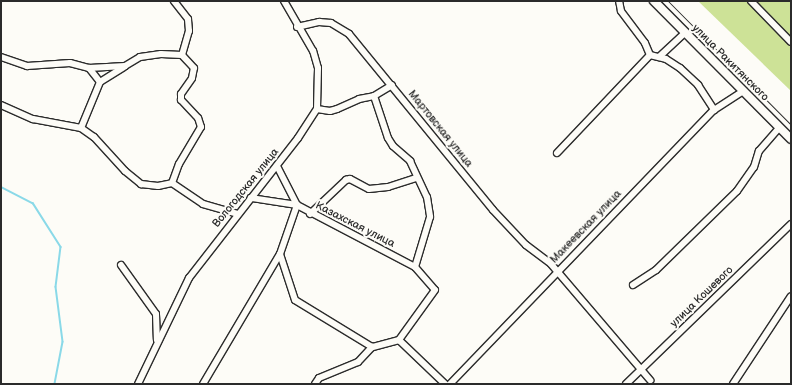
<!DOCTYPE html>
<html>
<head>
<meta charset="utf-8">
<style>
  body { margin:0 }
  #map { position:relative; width:792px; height:385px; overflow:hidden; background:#fdfcf7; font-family:"Balsamiq Sans",sans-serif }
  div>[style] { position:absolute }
  .green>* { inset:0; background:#cde297 }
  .stream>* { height:1.5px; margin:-0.75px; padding:0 0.75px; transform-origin:0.75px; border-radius:0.75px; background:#8ad9e8 }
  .roads { filter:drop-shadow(1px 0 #2b2b2b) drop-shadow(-1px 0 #2b2b2b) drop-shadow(0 1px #2b2b2b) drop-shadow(0 -1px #2b2b2b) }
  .street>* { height:6px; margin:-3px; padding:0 3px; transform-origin:3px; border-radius:3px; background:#fdfcf7 }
  .secondary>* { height:8px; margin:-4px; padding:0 4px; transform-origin:4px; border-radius:4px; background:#fdfcf7 }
  .tram>* { height:1px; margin:-0.5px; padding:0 0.5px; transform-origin:0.5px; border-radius:0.5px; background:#2b2b2b }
  span { translate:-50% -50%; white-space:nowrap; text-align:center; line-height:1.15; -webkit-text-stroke:4px #fdfcf7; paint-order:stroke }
  .street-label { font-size:11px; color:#2b2b2b }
  .frame { position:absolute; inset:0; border:2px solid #2b2b2b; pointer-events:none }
</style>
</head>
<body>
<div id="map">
  <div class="green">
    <div style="clip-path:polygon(698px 1px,791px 1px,791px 91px)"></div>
  </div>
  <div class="stream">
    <div style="left:1px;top:187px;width:36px;rotate:27deg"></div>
    <div style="left:33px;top:203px;width:52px;rotate:57.5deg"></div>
    <div style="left:61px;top:247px;width:40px;rotate:97.1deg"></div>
    <div style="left:56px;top:287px;width:55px;rotate:82.7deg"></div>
    <div style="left:63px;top:342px;width:43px;rotate:100.8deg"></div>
  </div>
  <div class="roads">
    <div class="street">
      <div style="left:751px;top:1px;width:57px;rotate:45.7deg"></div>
      <div style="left:297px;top:27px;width:23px;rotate:-13deg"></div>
      <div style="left:319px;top:22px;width:12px;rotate:5deg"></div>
      <div style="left:331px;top:23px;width:21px;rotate:31deg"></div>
      <div style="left:349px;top:34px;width:227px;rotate:50.7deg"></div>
      <div style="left:493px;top:210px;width:48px;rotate:46.7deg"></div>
      <div style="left:526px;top:245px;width:31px;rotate:37deg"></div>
      <div style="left:551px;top:264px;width:153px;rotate:49.5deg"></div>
      <div style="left:650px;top:55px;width:16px;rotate:14deg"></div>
      <div style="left:666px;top:59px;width:17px;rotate:33deg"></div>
      <div style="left:680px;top:68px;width:25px;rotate:43deg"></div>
      <div style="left:698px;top:85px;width:30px;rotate:57deg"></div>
      <div style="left:1px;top:57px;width:28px;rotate:19deg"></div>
      <div style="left:27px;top:66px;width:43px;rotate:-4deg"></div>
      <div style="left:70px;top:63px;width:20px;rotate:15deg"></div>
      <div style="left:89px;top:68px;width:36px;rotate:-3deg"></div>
      <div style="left:125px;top:66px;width:17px;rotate:-31deg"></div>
      <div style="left:140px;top:57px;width:21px;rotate:-8deg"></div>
      <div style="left:161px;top:54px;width:21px;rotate:3deg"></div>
      <div style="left:182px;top:55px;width:25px;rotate:-74deg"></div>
      <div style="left:189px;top:31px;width:12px;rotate:-95deg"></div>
      <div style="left:188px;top:19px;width:23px;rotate:-128deg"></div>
      <div style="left:659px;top:57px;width:35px;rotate:-43deg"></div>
      <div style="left:100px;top:82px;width:28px;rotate:-32deg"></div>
      <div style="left:374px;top:96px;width:44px;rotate:71.6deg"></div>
      <div style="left:388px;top:138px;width:9px;rotate:58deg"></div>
      <div style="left:393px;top:146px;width:23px;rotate:41deg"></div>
      <div style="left:410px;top:161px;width:40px;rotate:65deg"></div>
      <div style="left:427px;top:197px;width:20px;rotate:81deg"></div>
      <div style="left:430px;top:217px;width:52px;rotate:106.7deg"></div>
      <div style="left:1px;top:105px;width:35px;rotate:24deg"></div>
      <div style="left:33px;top:119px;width:49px;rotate:10.6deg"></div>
      <div style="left:81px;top:128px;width:16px;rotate:35deg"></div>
      <div style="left:94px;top:137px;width:46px;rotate:47.6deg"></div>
      <div style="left:125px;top:171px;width:21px;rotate:39deg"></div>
      <div style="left:141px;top:184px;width:17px;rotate:7deg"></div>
      <div style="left:158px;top:186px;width:14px;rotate:-12deg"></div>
      <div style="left:172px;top:183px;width:37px;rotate:34deg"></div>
      <div style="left:203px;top:204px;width:35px;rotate:16deg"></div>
      <div style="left:317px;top:109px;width:13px;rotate:9deg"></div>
      <div style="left:330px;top:111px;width:7px;rotate:-16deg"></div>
      <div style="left:337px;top:109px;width:24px;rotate:-24deg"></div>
      <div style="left:359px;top:99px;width:15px;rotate:-11deg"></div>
      <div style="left:374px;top:96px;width:21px;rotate:-31deg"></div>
      <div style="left:81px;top:128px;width:50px;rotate:-67.6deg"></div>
      <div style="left:100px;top:82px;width:18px;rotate:-128deg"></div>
      <div style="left:557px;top:153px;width:135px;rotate:-46.5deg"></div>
      <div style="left:650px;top:55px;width:13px;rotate:-113deg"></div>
      <div style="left:645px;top:43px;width:40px;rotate:-127deg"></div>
      <div style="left:621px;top:11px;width:10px;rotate:-101deg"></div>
      <div style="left:277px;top:166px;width:44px;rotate:62.9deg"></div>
      <div style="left:297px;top:205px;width:133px;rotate:27.7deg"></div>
      <div style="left:415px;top:267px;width:30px;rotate:49deg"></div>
      <div style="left:435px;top:290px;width:62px;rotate:125.8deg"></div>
      <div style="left:399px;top:340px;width:28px;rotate:165deg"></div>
      <div style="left:372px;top:347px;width:90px;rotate:-148.6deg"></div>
      <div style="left:295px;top:300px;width:48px;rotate:-108.1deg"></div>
      <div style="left:172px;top:183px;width:20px;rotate:-70deg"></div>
      <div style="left:179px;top:164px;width:43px;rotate:-59.3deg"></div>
      <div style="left:201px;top:127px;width:9px;rotate:-108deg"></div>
      <div style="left:198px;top:118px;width:25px;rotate:-133deg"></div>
      <div style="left:181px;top:100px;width:6px;rotate:-90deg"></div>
      <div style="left:181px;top:94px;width:19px;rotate:-55deg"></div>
      <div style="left:192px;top:78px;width:10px;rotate:-79deg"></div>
      <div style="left:194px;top:68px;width:18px;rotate:-133deg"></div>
      <div style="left:310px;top:214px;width:50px;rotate:-43.4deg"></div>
      <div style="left:346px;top:180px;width:4px;rotate:-14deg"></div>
      <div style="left:350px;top:179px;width:21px;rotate:28deg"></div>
      <div style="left:369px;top:189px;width:19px;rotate:-6deg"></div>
      <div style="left:388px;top:187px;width:29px;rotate:-18deg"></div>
      <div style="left:121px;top:265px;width:60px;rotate:54.5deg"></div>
      <div style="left:156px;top:314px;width:26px;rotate:88deg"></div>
      <div style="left:633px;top:285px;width:27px;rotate:-33deg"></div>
      <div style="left:656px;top:270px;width:113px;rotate:-44.3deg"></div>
      <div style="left:737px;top:191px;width:29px;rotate:-55deg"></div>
      <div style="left:754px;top:167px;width:17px;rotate:-73deg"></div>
      <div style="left:759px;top:151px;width:30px;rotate:-49deg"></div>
      <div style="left:399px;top:340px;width:64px;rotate:43.7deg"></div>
      <div style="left:138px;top:384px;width:118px;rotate:-64.3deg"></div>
      <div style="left:189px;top:278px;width:177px;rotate:-52.1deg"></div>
      <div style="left:298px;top:138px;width:35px;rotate:-57deg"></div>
      <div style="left:317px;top:109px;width:41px;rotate:-88.6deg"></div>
      <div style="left:318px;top:68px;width:18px;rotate:-106deg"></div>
      <div style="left:313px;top:51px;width:58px;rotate:-120.1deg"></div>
      <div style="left:203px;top:384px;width:151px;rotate:-59.4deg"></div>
      <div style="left:280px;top:254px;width:52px;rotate:-70.9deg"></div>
      <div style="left:297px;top:205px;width:47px;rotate:-171.3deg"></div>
      <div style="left:315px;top:384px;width:7px;rotate:-56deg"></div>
      <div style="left:319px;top:378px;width:42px;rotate:-22.3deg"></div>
      <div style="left:358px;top:362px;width:21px;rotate:-47deg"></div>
      <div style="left:450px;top:384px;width:380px;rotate:-46.1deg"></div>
      <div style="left:714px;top:110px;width:35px;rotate:-33deg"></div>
      <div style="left:626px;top:384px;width:230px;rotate:-44.1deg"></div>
      <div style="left:733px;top:384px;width:105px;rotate:-56.6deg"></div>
    </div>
    <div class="secondary">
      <div style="left:654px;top:1px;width:194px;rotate:45.2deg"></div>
    </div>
  </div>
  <div class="tram">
    <div style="left:668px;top:1px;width:175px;rotate:45.2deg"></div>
  </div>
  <div class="street-label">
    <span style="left:730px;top:63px;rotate:45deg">улица Ракитянского</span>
    <span style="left:440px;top:129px;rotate:51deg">Мартовская улица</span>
    <span style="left:246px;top:188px;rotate:-51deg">Вологодская улица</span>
    <span style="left:355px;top:225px;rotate:27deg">Казахская улица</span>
    <span style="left:586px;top:227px;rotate:-46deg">Макеевская улица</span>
    <span style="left:702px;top:297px;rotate:-44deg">улица Кошевого</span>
  </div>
  <div class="frame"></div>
</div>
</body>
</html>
